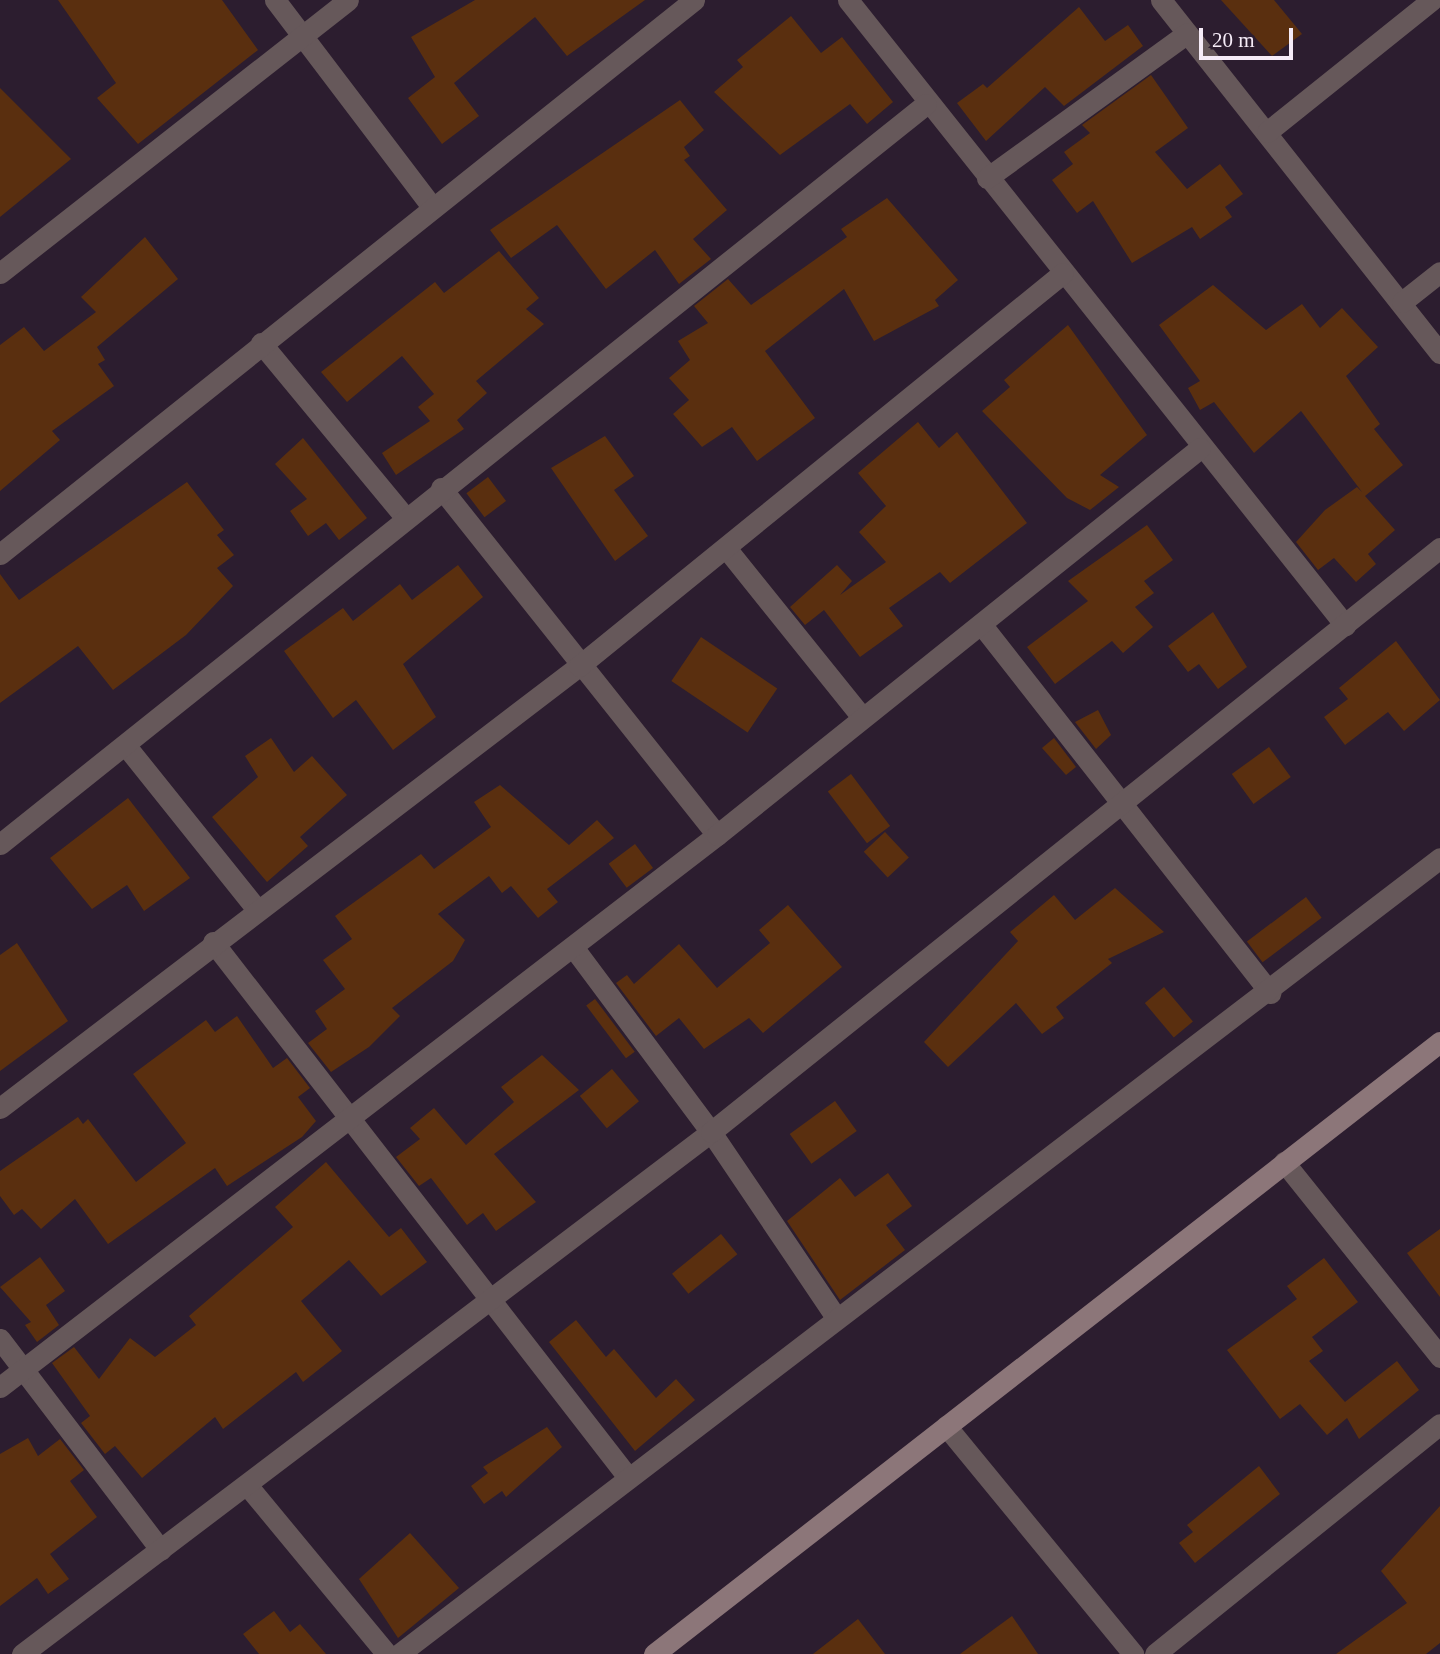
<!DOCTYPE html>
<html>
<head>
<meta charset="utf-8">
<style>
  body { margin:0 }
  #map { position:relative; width:1440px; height:1654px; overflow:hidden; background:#2c1d2f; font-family:"Times New Roman",serif }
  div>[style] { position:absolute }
  .building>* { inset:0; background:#5a2f0f; transform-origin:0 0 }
  .street>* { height:21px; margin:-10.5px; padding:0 10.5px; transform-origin:10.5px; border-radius:10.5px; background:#66585a }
  .secondary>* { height:21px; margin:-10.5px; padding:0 10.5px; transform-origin:10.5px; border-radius:10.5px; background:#8c7679 }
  span { translate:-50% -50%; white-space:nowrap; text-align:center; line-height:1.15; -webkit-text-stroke:5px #2c1d2f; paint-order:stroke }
  .scale { position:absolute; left:1199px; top:28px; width:94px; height:32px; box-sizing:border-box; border:4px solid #f5ebf7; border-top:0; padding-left:9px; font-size:21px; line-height:24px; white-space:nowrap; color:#f5ebf7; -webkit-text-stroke:5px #2c1d2f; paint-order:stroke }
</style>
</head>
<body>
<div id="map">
  <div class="building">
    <div style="clip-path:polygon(58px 0,222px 0,258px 50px,138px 144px,97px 98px,116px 83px)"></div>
    <div style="clip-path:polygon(475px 0,645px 0,567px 56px,535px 17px,454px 83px,479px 116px,442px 144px,408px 98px,435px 77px,411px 37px)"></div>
    <div style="clip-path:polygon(1221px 0,1274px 0,1302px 34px,1272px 56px)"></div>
    <div style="clip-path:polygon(1079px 7px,1105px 41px,1128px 25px,1143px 46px,1064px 106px,1045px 87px,986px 141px,957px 103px,983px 84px,987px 88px)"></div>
    <div style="clip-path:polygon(791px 16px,821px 53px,842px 37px,893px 102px,867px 124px,850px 104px,780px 155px,714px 92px,743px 67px,737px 60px)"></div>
    <div style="clip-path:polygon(1151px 75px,1188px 128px,1155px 152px,1187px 189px,1220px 164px,1243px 194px,1225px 207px,1232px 217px,1200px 239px,1192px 227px,1132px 263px,1093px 201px,1077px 213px,1052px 180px,1073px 164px,1064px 152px,1090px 133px,1082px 125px)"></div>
    <div style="clip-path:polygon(0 88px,71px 159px,0 217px)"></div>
    <div style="clip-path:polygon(680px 100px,704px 130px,684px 147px,690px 156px,684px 160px,727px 210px,693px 239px,711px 259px,679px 284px,655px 250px,606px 289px,557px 225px,511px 258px,490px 230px)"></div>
    <div style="clip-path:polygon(887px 198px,958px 280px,935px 300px,939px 306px,874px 341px,844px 289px,765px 351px,815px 418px,757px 461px,732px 427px,702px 447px,673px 414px,689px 400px,669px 378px,690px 360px,678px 341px,708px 323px,694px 306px,728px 279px,751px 305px,847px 237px,841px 229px)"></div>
    <div style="clip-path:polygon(145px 237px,178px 279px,97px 347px,105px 360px,98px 364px,114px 386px,52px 431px,60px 440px,0 491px,0 345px,24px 327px,44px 351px,96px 312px,81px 297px)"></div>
    <div style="clip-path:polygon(499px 251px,539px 298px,526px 309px,544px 324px,476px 381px,487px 393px,457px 420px,464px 429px,396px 475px,382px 453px,430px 421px,418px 407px,434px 394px,402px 356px,347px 402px,321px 372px,435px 282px,444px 293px)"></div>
    <div style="clip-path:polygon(1213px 285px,1266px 330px,1302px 304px,1320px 328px,1342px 308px,1378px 347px,1346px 376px,1380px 424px,1374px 429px,1403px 465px,1365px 496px,1395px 530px,1368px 554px,1376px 564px,1356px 582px,1334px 558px,1318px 570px,1296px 542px,1325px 510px,1357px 487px,1362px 492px,1301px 411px,1254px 453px,1214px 402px,1200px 410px,1188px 388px,1200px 381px,1159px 325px)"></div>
    <div style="clip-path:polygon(1068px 325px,1147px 435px,1100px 475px,1119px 487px,1090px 510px,1067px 498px,982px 411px,1010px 387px,1004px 380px)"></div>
    <div style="clip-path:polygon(918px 422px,939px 448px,957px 432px,1027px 523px,950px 583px,940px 572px,889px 608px,903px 626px,860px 657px,824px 610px,805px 625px,790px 607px,837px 565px,852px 581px,840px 595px,886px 562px,859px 532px,886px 506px,858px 473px)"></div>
    <div style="clip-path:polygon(605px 436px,634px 476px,614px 490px,648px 536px,615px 561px,551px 468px)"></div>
    <div style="clip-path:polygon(303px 438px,367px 518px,339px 540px,326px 523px,308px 536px,290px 511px,307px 499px,275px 464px)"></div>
    <div style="left:488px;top:477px;width:30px;height:27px;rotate:53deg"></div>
    <div style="clip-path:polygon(187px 482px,224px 530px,217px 535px,234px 555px,217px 568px,233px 586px,186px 635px,113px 690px,78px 646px,0 703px,0 574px,19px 600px)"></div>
    <div style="clip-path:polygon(1147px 525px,1173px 560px,1144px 581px,1154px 593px,1135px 607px,1153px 627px,1123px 653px,1112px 641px,1055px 684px,1027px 647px,1088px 601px,1068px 581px)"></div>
    <div style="clip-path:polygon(458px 565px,483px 597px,403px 664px,436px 717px,393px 750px,356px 700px,333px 718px,284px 651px,343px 608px,353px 621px,400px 584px,412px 600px)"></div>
    <div style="clip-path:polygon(1213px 612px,1247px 667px,1218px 689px,1199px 664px,1188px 672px,1168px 646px)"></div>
    <div style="left:701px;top:637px;width:92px;height:53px;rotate:34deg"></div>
    <div style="clip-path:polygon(1396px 641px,1440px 700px,1404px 731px,1388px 712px,1345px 745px,1324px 717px,1348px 699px,1339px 688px)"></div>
    <div style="clip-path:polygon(1098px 710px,1111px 735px,1096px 749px,1075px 722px)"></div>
    <div style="clip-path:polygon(271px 738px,294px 772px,312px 756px,347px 795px,300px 837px,308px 846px,267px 882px,212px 817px,258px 777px,245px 756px)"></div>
    <div style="clip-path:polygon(1054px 738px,1076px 767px,1066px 775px,1042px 748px)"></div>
    <div style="left:1269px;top:747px;width:37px;height:46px;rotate:54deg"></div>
    <div style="left:851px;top:774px;width:65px;height:29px;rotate:53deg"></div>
    <div style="clip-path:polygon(500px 785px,569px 845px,597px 820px,614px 838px,547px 889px,558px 902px,538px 918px,511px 886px,502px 893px,489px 876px,438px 914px,465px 940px,453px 961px,392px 1008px,400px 1016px,369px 1047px,331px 1072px,308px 1043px,327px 1029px,315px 1011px,345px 989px,323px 960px,352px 939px,335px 916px,421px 854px,434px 869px,491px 827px,474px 802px)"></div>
    <div style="clip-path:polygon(128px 798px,190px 878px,144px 911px,127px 885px,92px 909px,50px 858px)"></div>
    <div style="left:885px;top:832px;width:35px;height:29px;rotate:47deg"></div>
    <div style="left:635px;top:844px;width:30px;height:33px;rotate:53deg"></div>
    <div style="clip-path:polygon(1115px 888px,1164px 932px,1108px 959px,1112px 963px,1056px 1007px,1064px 1018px,1042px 1034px,1016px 1003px,948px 1067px,924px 1042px,1018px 941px,1010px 932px,1054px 895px,1075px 920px)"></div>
    <div style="left:1306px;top:897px;width:26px;height:74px;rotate:53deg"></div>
    <div style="clip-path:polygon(788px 905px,842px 967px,763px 1033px,749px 1018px,704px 1049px,679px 1018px,656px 1036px,616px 983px,627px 975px,634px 984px,679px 944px,717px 988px,770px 943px,759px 930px)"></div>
    <div style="clip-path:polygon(17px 943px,68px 1021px,0 1071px,0 955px)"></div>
    <div style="left:1164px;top:987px;width:45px;height:25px;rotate:50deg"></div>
    <div style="left:595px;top:999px;width:66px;height:11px;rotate:53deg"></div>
    <div style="clip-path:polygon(237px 1016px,273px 1068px,287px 1058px,310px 1088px,298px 1097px,316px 1121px,302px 1137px,227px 1186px,215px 1168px,108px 1244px,75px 1199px,41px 1229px,22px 1209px,14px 1215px,0 1196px,0 1171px,78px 1117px,83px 1124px,88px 1119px,136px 1182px,186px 1143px,133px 1074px,206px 1020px,215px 1032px)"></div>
    <div style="clip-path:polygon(542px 1055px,579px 1090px,494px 1154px,536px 1202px,496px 1231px,483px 1213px,467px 1225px,431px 1178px,419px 1186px,396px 1157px,420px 1139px,410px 1128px,434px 1108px,466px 1145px,514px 1102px,501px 1087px)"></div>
    <div style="left:612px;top:1069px;width:42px;height:42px;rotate:50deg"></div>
    <div style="left:835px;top:1101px;width:37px;height:56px;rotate:54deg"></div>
    <div style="clip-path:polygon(326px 1162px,389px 1237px,401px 1228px,427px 1262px,381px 1296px,349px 1260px,301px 1301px,342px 1351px,303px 1382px,296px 1372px,223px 1429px,215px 1417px,142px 1478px,115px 1446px,105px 1454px,81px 1423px,90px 1416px,52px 1363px,74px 1347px,99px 1379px,130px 1338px,155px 1357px,196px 1325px,189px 1316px,293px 1227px,275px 1207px)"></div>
    <div style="clip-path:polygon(888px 1173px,912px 1206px,886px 1225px,905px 1250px,840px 1300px,787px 1221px,840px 1178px,855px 1197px)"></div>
    <div style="clip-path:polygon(1440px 1229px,1440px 1297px,1407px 1253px)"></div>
    <div style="left:721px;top:1234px;width:26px;height:63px;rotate:51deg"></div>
    <div style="clip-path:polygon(40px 1257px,65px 1291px,46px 1305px,59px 1325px,37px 1342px,25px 1325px,31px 1322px,0 1287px)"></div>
    <div style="clip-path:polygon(1324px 1258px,1358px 1302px,1312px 1337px,1323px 1351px,1309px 1361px,1345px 1402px,1397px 1361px,1419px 1390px,1359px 1439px,1347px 1418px,1327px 1435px,1300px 1404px,1280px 1419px,1227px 1350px,1297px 1299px,1287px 1286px)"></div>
    <div style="clip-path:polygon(576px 1320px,606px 1357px,614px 1349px,656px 1398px,676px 1379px,695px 1400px,635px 1451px,549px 1342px)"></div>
    <div style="clip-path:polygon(547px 1427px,562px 1447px,506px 1497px,502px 1491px,484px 1504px,471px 1486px,488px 1473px,483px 1467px)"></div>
    <div style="clip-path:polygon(28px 1438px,38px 1456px,60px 1439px,84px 1470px,70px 1481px,97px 1517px,50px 1554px,69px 1579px,48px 1594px,37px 1578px,0 1606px,0 1454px)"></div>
    <div style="clip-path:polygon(1259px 1466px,1280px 1494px,1195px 1563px,1179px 1543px,1193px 1532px,1187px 1525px)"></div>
    <div style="clip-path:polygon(1440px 1506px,1440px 1643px,1426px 1654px,1336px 1654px,1407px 1603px,1381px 1571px)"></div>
    <div style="clip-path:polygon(410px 1533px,459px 1588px,398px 1638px,359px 1579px)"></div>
    <div style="clip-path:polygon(274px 1611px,290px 1632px,300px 1624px,326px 1654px,259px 1654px,243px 1634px)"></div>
    <div style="clip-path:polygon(1012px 1616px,1038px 1654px,960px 1654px)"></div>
    <div style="clip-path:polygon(858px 1619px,885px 1654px,813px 1654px)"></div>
  </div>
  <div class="street">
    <div style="left:275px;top:0;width:260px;rotate:52.8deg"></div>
    <div style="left:848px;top:0;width:799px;rotate:51.51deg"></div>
    <div style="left:1161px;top:0;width:450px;rotate:51.7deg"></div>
    <div style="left:1267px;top:132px;width:211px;rotate:-38.7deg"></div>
    <div style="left:987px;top:178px;width:247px;rotate:-35.9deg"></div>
    <div style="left:0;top:273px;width:442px;rotate:-38.1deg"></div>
    <div style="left:1402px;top:302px;width:48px;rotate:-38.3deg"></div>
    <div style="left:261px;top:343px;width:224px;rotate:50.4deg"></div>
    <div style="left:441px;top:488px;width:443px;rotate:51.5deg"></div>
    <div style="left:726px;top:548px;width:217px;rotate:51.2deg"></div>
    <div style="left:0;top:554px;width:888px;rotate:-38.6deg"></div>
    <div style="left:981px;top:624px;width:469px;rotate:51.9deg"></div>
    <div style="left:126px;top:746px;width:208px;rotate:51.3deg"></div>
    <div style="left:0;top:844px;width:1185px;rotate:-38.63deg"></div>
    <div style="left:213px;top:942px;width:676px;rotate:52.21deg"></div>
    <div style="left:573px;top:947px;width:231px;rotate:53.3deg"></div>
    <div style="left:711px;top:1132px;width:225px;rotate:56deg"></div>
    <div style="left:0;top:1108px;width:728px;rotate:-37.36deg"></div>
    <div style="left:579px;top:666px;width:623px;rotate:-39.08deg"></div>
    <div style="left:1284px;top:1162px;width:250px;rotate:51.3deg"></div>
    <div style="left:0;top:1339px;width:265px;rotate:52.7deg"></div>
    <div style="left:0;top:1387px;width:905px;rotate:-37.59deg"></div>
    <div style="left:717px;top:835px;width:619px;rotate:-38.7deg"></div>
    <div style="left:946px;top:1426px;width:295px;rotate:50.6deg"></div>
    <div style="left:247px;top:1485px;width:219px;rotate:50.4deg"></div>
    <div style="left:22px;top:1654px;width:864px;rotate:-37.15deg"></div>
    <div style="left:711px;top:1132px;width:934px;rotate:-38.7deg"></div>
    <div style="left:399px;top:1654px;width:1310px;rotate:-37.4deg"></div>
    <div style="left:1155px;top:1654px;width:366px;rotate:-38.9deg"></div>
  </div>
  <div class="secondary">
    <div style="left:654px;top:1654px;width:996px;rotate:-37.91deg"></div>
  </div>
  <div class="scale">20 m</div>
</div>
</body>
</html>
